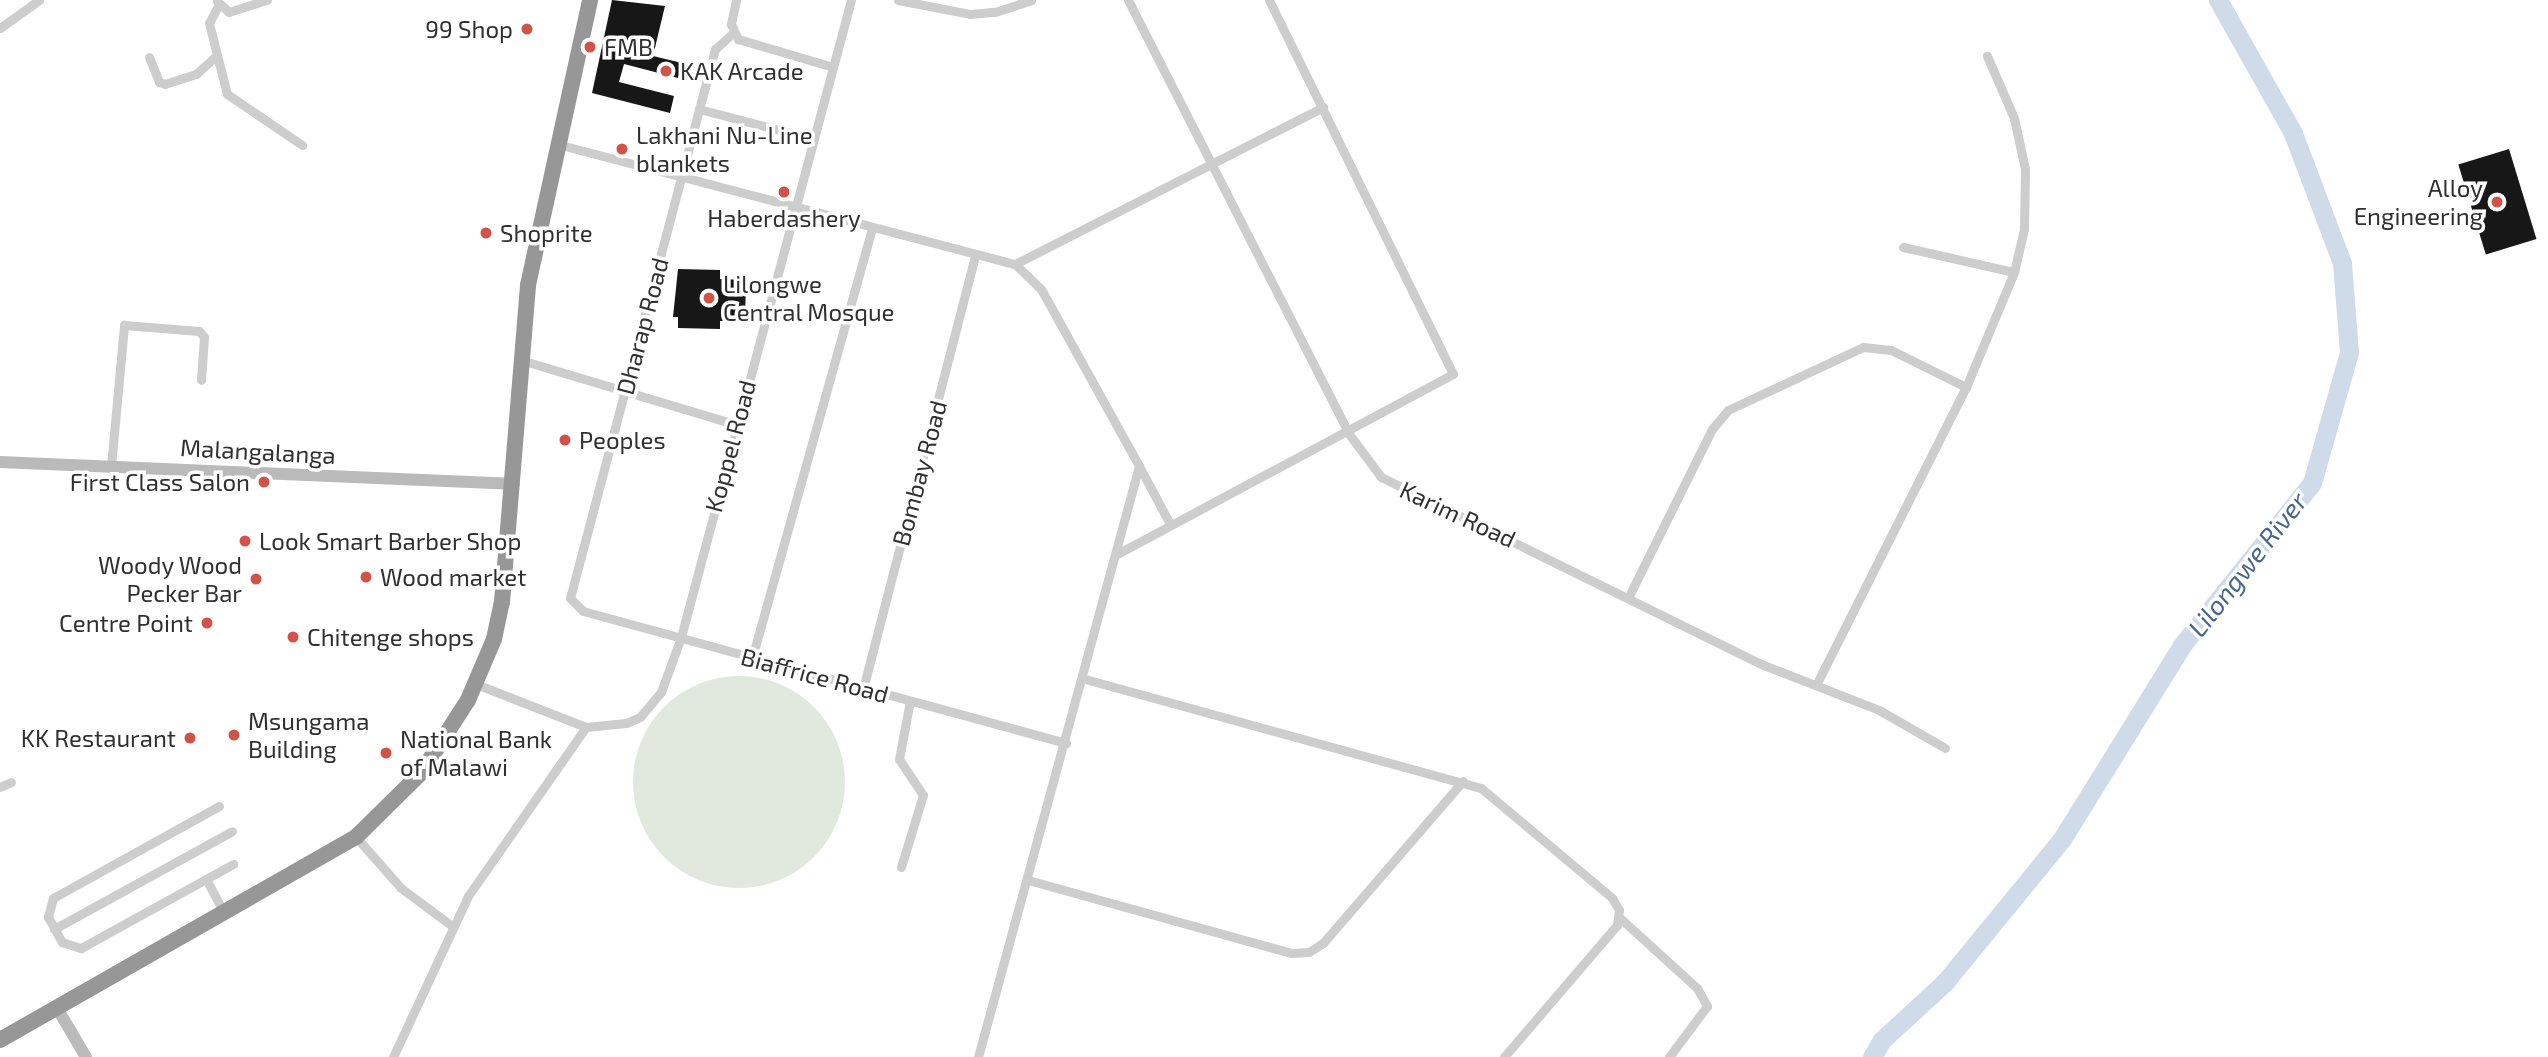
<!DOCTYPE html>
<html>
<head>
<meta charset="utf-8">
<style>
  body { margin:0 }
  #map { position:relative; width:2548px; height:1057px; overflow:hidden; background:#fff; font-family:"Exo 2",sans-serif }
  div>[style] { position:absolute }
  .green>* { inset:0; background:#e1e8dd }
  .round { border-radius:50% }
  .river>* { height:19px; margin:-9.5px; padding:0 9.5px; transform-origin:9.5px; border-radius:9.5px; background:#cfdbe9 }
  .building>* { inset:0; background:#171717; transform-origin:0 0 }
  .street>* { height:9px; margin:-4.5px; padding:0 4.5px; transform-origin:4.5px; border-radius:4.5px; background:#cdcdcd }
  .secondary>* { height:12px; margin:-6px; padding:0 6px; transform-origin:6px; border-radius:6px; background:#bababa }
  .highway>* { height:16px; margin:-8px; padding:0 8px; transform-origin:8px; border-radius:8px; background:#979797 }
  .dots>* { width:19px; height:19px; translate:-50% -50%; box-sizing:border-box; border:4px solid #fff; border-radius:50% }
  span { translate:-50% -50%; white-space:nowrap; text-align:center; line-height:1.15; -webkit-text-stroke:7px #fff; paint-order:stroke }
  .poi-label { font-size:24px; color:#303030 }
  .right { translate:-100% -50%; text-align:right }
  .left { translate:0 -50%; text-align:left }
  .street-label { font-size:24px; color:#303030 }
  .water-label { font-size:26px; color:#476689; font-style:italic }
</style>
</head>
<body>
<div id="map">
  <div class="green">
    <div class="round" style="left:633px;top:676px;width:212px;height:212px"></div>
  </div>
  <div class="river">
    <div style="left:1872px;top:1057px;width:20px;rotate:-60deg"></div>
    <div style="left:1882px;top:1040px;width:86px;rotate:-42.6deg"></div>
    <div style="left:1945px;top:982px;width:185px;rotate:-50.7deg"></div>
    <div style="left:2062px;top:839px;width:229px;rotate:-58.2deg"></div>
    <div style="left:2183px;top:644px;width:206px;rotate:-51.3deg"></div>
    <div style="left:2312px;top:483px;width:136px;rotate:-74.2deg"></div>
    <div style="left:2349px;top:352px;width:89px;rotate:-94.5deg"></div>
    <div style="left:2342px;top:263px;width:139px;rotate:-110.7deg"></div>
    <div style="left:2293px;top:133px;width:153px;rotate:-119.4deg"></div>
  </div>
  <div class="building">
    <div style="clip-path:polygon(612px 0,665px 6px,653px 56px,682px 63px,678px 78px,624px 64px,619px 82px,674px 96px,670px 113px,592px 93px)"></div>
    <div style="left:2509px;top:149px;width:94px;height:53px;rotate:73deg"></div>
    <div style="clip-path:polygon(678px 269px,720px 270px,720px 279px,746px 280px,745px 321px,720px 321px,720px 329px,678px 328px,678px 317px,673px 317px)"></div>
  </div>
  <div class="street">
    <div style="left:736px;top:0;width:25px;rotate:102deg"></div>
    <div style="left:731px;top:24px;width:17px;rotate:65deg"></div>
    <div style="left:738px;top:39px;width:99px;rotate:16.4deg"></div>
    <div style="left:898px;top:0;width:73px;rotate:11deg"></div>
    <div style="left:970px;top:14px;width:25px;rotate:-5deg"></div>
    <div style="left:995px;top:12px;width:38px;rotate:-18deg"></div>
    <div style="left:1128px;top:0;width:487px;rotate:63deg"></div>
    <div style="left:1349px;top:434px;width:54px;rotate:53.3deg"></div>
    <div style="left:1381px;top:477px;width:424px;rotate:26.2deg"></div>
    <div style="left:1761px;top:664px;width:127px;rotate:21.3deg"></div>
    <div style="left:1879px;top:710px;width:76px;rotate:29.9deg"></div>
    <div style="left:217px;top:1px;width:16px;rotate:43deg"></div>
    <div style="left:229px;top:12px;width:40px;rotate:-18deg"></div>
    <div style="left:218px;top:6px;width:19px;rotate:118deg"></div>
    <div style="left:209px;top:23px;width:73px;rotate:75.8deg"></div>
    <div style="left:227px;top:94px;width:91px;rotate:34.2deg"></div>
    <div style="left:0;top:28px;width:48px;rotate:-35.7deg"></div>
    <div style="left:734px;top:32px;width:25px;rotate:138deg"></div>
    <div style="left:715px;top:49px;width:568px;rotate:104.79deg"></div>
    <div style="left:570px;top:598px;width:18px;rotate:45deg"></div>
    <div style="left:583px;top:611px;width:501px;rotate:15.29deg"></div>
    <div style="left:149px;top:57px;width:27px;rotate:68deg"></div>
    <div style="left:159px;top:82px;width:6px;rotate:18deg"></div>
    <div style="left:165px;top:84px;width:33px;rotate:-18deg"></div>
    <div style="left:196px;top:74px;width:27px;rotate:-42deg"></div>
    <div style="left:699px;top:109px;width:118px;rotate:14.7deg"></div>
    <div style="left:557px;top:144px;width:473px;rotate:14.7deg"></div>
    <div style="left:1015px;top:264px;width:36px;rotate:44deg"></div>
    <div style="left:1041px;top:289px;width:202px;rotate:61deg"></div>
    <div style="left:1139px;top:466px;width:613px;rotate:105.24deg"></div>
    <div style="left:1903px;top:247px;width:114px;rotate:12.7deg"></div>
    <div style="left:1015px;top:264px;width:346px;rotate:-27deg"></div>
    <div style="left:521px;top:360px;width:223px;rotate:16.7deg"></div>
    <div style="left:111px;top:466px;width:142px;rotate:-84.7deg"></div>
    <div style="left:124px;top:325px;width:75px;rotate:4.6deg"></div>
    <div style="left:199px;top:331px;width:8px;rotate:50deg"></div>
    <div style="left:204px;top:337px;width:43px;rotate:94deg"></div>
    <div style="left:1139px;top:466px;width:66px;rotate:61.9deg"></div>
    <div style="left:1119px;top:553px;width:379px;rotate:-28.2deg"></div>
    <div style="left:1453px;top:374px;width:417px;rotate:-116.2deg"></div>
    <div style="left:1629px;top:596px;width:186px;rotate:-63.6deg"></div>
    <div style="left:1712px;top:429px;width:25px;rotate:-50deg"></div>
    <div style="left:1728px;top:410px;width:149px;rotate:-25deg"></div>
    <div style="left:1863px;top:347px;width:28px;rotate:6deg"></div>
    <div style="left:1891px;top:350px;width:84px;rotate:26.3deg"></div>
    <div style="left:752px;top:658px;width:445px;rotate:-74.4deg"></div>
    <div style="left:1085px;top:679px;width:411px;rotate:15.4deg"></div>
    <div style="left:1481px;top:788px;width:171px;rotate:40deg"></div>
    <div style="left:1612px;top:898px;width:14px;rotate:60deg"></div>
    <div style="left:1619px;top:910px;width:15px;rotate:98deg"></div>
    <div style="left:1617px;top:925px;width:174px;rotate:130.6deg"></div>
    <div style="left:476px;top:684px;width:118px;rotate:21.4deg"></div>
    <div style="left:586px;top:727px;width:40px;rotate:-5.7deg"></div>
    <div style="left:626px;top:723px;width:15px;rotate:-23deg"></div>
    <div style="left:640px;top:717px;width:33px;rotate:-50deg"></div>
    <div style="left:661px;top:692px;width:59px;rotate:-70deg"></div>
    <div style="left:681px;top:637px;width:659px;rotate:-75.06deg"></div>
    <div style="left:1816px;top:685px;width:334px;rotate:-63.3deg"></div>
    <div style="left:1966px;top:387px;width:125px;rotate:-67.3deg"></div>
    <div style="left:2014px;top:272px;width:44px;rotate:-76.9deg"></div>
    <div style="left:2024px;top:229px;width:60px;rotate:-89deg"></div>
    <div style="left:2025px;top:169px;width:52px;rotate:-102.2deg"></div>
    <div style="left:2014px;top:118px;width:68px;rotate:-113.5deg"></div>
    <div style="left:863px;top:689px;width:447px;rotate:-75.5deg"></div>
    <div style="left:0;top:787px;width:12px;rotate:-24deg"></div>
    <div style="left:219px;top:806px;width:190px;rotate:151deg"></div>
    <div style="left:53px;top:898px;width:20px;rotate:105deg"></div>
    <div style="left:48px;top:917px;width:29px;rotate:61deg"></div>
    <div style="left:62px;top:942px;width:20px;rotate:18deg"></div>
    <div style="left:81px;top:948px;width:174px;rotate:-28.9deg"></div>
    <div style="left:356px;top:837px;width:68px;rotate:48.6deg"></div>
    <div style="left:401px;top:888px;width:64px;rotate:36.7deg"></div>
    <div style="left:901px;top:867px;width:75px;rotate:-73deg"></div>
    <div style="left:923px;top:795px;width:43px;rotate:-123.7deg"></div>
    <div style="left:899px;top:759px;width:59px;rotate:-79.3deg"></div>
    <div style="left:206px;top:879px;width:40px;rotate:62deg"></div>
    <div style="left:1028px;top:880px;width:273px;rotate:15.5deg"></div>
    <div style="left:1291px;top:953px;width:18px;rotate:-3deg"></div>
    <div style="left:1309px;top:952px;width:17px;rotate:-33deg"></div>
    <div style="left:1323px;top:943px;width:214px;rotate:-49.2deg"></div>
    <div style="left:1620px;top:918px;width:104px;rotate:42.3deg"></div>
    <div style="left:1697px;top:988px;width:21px;rotate:61deg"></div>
    <div style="left:1707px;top:1006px;width:64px;rotate:126.7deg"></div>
    <div style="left:54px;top:929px;width:203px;rotate:-28.8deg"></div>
    <div style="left:393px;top:1057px;width:178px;rotate:-65deg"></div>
    <div style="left:468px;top:896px;width:206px;rotate:-55.1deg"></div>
  </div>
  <div class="secondary">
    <div style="left:0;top:462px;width:514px;rotate:2.45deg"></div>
    <div style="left:57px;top:1008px;width:57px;rotate:59.4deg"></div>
  </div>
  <div class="highway">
    <div style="left:0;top:1040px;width:410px;rotate:-29.7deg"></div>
    <div style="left:356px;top:837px;width:91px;rotate:-44.6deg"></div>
    <div style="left:421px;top:773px;width:87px;rotate:-57.2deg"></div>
    <div style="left:468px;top:700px;width:66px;rotate:-66.9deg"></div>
    <div style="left:494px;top:639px;width:38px;rotate:-78deg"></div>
    <div style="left:502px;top:602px;width:318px;rotate:-85.3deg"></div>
    <div style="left:528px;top:285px;width:292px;rotate:-77.7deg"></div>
  </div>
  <div class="dots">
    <div style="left:527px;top:29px;background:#d15348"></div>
    <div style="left:590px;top:47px;background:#d15348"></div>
    <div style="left:666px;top:71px;background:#d15348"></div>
    <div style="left:622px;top:149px;background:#d15348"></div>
    <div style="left:784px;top:192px;background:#d15348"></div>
    <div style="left:2497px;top:202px;background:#d15348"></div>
    <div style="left:486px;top:233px;background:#d15348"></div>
    <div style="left:709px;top:298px;background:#d15348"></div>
    <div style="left:565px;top:440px;background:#d15348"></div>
    <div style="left:264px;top:482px;background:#d15348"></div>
    <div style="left:245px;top:541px;background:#d15348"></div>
    <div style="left:366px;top:577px;background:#d15348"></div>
    <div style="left:256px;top:579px;background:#d15348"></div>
    <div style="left:207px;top:623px;background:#d15348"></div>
    <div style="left:293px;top:637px;background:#d15348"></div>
    <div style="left:234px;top:735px;background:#d15348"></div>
    <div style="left:190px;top:738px;background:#d15348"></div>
    <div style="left:386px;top:753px;background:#d15348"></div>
  </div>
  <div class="poi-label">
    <span class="right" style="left:513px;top:29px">99 Shop</span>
    <span class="left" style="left:604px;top:47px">FMB</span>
    <span class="left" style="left:680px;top:71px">KAK Arcade</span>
    <span class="left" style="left:636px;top:149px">Lakhani Nu-Line<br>blankets</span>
    <span class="right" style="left:2483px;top:202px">Alloy<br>Engineering</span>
    <span style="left:784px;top:218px">Haberdashery</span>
    <span class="left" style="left:500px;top:233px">Shoprite</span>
    <span class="left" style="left:723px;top:298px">Lilongwe<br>Central Mosque</span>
    <span class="left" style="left:579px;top:440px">Peoples</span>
    <span class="right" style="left:250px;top:482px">First Class Salon</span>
    <span class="left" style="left:259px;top:541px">Look Smart Barber Shop</span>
    <span class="right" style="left:242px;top:579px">Woody Wood<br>Pecker Bar</span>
    <span class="left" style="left:380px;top:577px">Wood market</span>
    <span class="right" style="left:193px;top:623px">Centre Point</span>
    <span class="left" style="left:307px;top:637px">Chitenge shops</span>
    <span class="left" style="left:248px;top:735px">Msungama<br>Building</span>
    <span class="right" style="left:176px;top:738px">KK Restaurant</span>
    <span class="left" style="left:400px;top:753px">National Bank<br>of Malawi</span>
  </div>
  <div class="street-label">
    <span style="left:642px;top:326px;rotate:-75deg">Dharap Road</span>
    <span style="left:730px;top:446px;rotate:-75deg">Koppel Road</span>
    <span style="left:258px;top:451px;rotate:3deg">Malangalanga</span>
    <span style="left:919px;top:473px;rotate:-75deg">Bombay Road</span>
    <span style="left:1458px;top:514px;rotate:25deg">Karim Road</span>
    <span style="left:815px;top:675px;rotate:15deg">Biaffrice Road</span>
  </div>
  <div class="water-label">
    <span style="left:2247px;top:564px;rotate:-52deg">Lilongwe River</span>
  </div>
</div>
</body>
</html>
